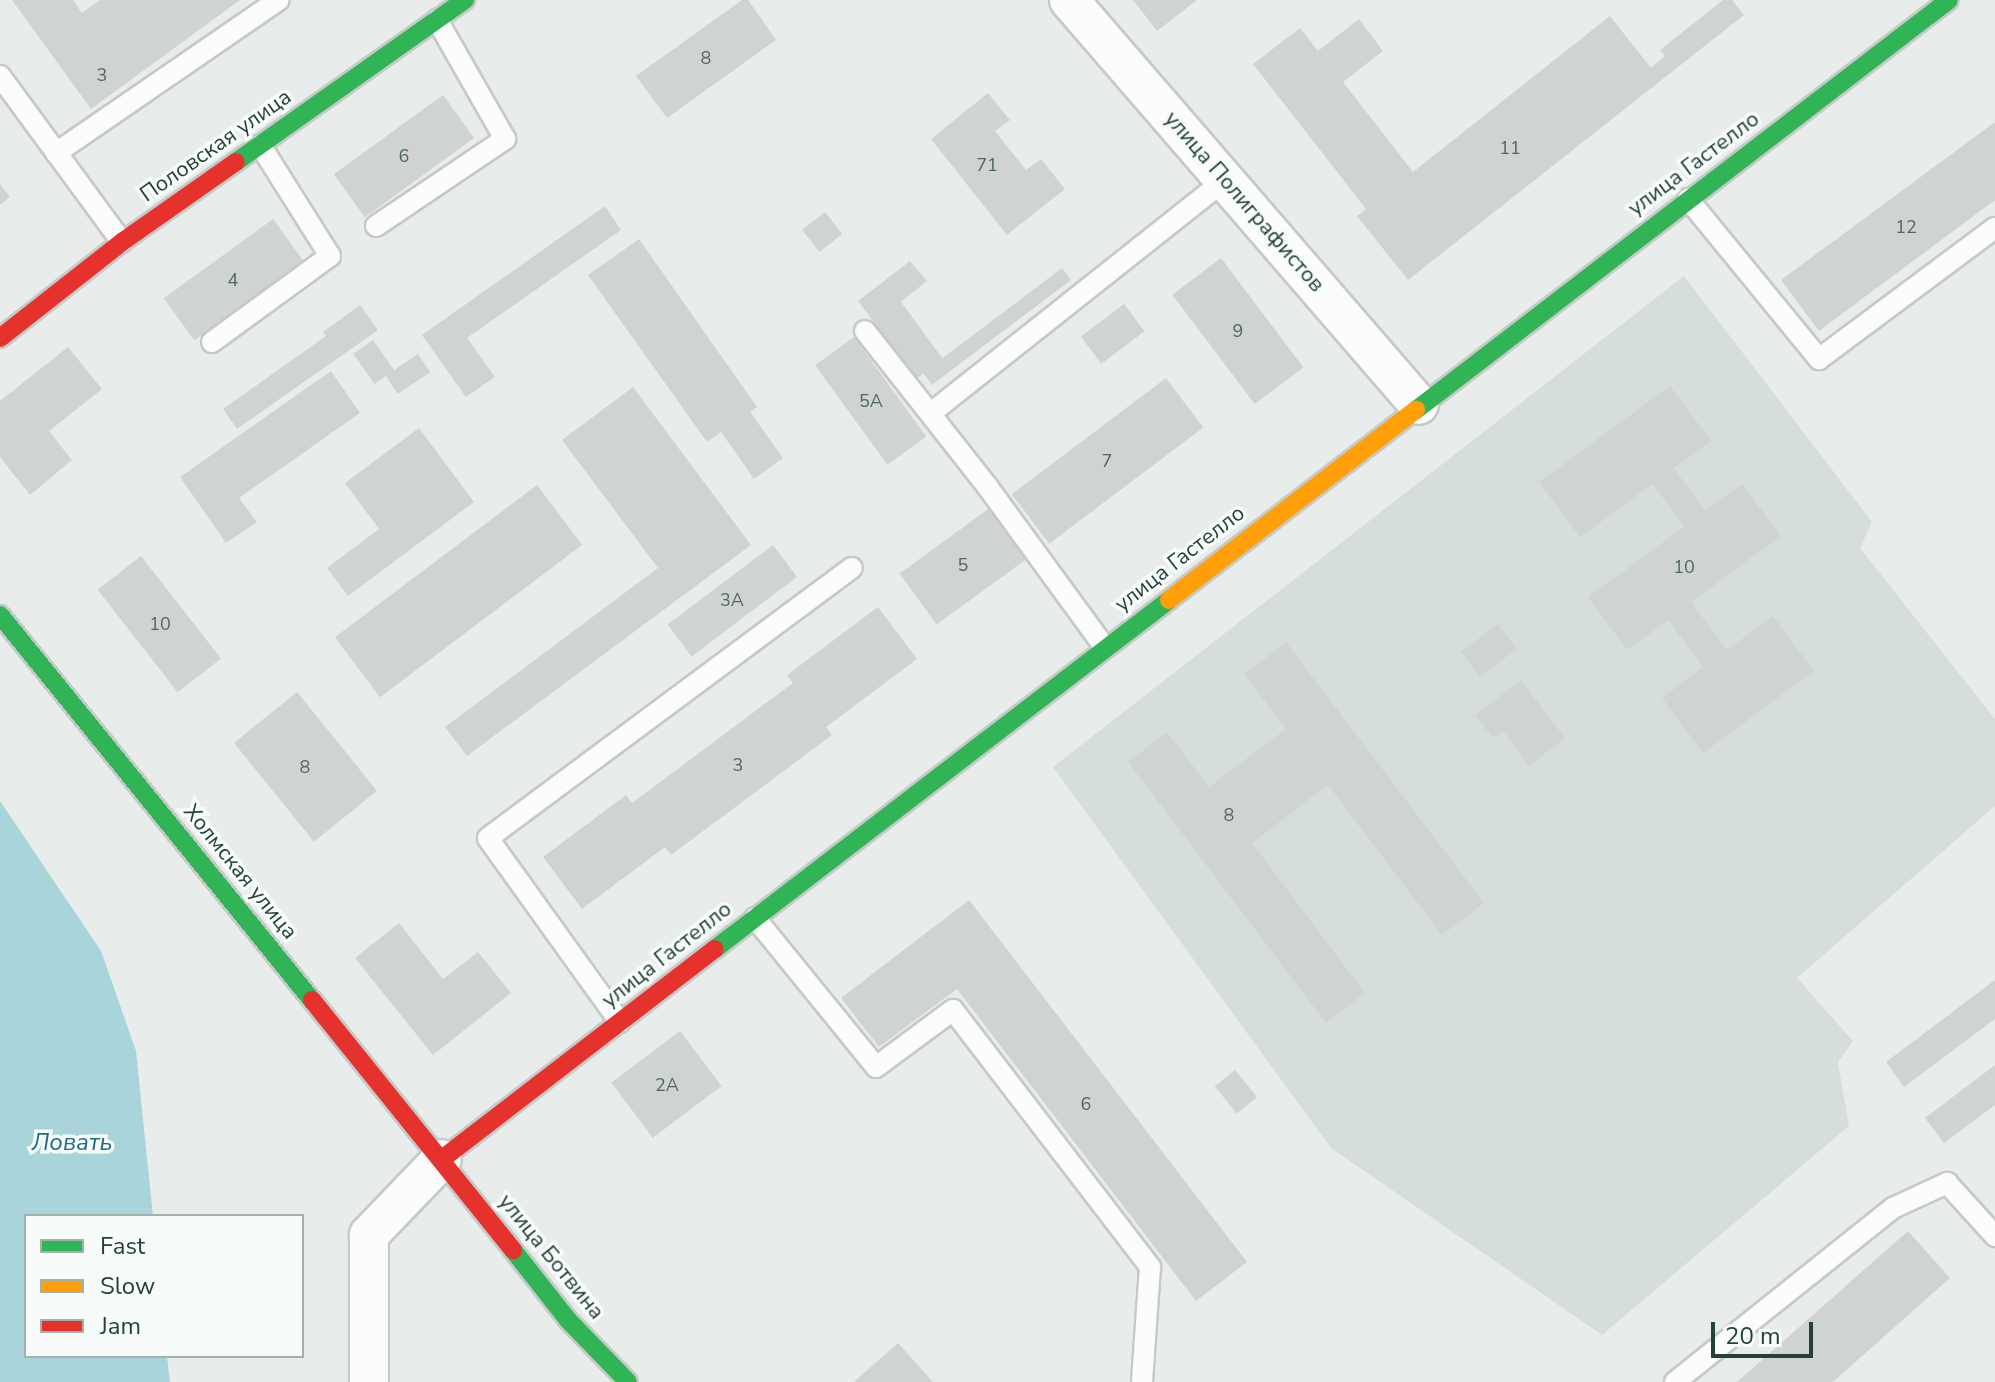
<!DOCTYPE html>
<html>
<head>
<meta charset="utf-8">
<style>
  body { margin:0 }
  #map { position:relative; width:1995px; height:1382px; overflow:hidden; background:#e8edeb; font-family:"Nunito Sans",sans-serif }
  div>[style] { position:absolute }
  .built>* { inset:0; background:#d6dedb }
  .water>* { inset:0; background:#a9d4db }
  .building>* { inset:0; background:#cfd4d2; transform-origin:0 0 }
  .roads { filter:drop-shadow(2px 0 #c5cac8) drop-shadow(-2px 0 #c5cac8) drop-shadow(0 2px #c5cac8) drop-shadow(0 -2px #c5cac8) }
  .lane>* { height:20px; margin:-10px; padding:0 10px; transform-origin:10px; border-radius:10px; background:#fcfcfc }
  .street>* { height:38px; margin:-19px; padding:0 19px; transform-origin:19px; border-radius:19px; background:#fcfcfc }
  .fast>* { height:18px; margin:-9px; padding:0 9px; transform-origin:9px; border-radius:9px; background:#30b455 }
  .slow>* { height:18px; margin:-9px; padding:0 9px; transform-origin:9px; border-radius:9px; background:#ff9f0a }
  .jam>* { height:18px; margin:-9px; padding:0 9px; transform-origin:9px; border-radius:9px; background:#e5322d }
  span { translate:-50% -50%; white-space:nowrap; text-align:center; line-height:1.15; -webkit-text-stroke:7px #f7fbf9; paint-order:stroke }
  .number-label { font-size:18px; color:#506761 }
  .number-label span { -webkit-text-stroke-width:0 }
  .street-label { font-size:22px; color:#24423a }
  .water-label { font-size:24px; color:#1c6f80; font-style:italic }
  .legend { position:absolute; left:24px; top:1214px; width:280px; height:144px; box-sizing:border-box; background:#f7fbf9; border:2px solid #a3b1ad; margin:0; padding:10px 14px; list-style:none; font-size:24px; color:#24423a }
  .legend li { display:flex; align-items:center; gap:16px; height:40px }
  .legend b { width:40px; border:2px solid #a3b1ad }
  .scale { position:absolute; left:1711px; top:1322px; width:102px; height:36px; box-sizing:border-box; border:4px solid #24423a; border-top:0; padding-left:10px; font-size:24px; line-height:28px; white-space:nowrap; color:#24423a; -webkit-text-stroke:6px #f7fbf9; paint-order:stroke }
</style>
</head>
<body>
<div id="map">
  <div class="built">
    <div style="clip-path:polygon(1684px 276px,1872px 522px,1860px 548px,1995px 719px,1995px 806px,1797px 978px,1853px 1041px,1838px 1062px,1849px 1126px,1602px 1335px,1331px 1148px,1053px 767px)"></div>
  </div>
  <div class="water">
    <div style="clip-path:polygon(0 801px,101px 951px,136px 1051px,153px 1216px,26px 1216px,26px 1356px,167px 1356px,170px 1382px,0 1382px)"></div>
  </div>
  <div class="building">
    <div style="clip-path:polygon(12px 0,73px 0,82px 13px,100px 0,240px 0,91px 109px)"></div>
    <div style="clip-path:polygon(742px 0,748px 0,776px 40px,667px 118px,636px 76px)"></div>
    <div style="clip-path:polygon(1133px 0,1197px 0,1157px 31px)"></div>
    <div style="clip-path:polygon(1723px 0,1732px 0,1744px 15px,1408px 280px,1357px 216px,1366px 209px,1253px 64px,1300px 28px,1318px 51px,1359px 19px,1383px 51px,1343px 82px,1413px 172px,1610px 16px,1651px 68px,1665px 56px,1660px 50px)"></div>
    <div style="clip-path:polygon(988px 93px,1010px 120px,995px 131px,1026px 170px,1041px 159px,1065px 189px,1007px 235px,931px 139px)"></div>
    <div style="left:443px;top:95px;width:53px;height:135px;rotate:54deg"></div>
    <div style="clip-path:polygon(1995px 122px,1995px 200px,1819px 331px,1781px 280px)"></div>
    <div style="clip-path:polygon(0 184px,10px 197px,0 205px)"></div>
    <div style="clip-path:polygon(605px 206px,621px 230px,467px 338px,495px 377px,466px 397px,422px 335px)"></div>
    <div style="left:825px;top:212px;width:28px;height:29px;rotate:52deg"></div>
    <div style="left:273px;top:219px;width:52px;height:135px;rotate:54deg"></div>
    <div style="clip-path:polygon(639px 239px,757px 407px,750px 412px,783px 458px,754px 479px,721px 432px,707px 442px,588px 275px)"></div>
    <div style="left:1221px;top:258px;width:137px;height:61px;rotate:53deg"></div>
    <div style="clip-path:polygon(910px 261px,927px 281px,901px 302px,943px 359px,916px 379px,858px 301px)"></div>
    <div style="left:1062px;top:268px;width:15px;height:174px;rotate:53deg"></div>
    <div style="left:1124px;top:304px;width:34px;height:54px;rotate:53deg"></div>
    <div style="clip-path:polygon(360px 305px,378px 330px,237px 429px,223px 409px,326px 336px,323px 332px)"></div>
    <div style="left:854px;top:337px;width:123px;height:48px;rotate:54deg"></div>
    <div style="left:373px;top:340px;width:37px;height:24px;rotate:55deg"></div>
    <div style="clip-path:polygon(68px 347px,102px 389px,49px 431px,72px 460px,30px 495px,0 457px,0 401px)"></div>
    <div style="left:418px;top:354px;width:22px;height:39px;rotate:56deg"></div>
    <div style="clip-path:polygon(331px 371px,360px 413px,239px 498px,257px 522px,226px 543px,180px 477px)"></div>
    <div style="left:1166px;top:378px;width:62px;height:193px;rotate:53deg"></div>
    <div style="clip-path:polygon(1670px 386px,1711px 441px,1674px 468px,1705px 511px,1742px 484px,1781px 536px,1691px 602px,1727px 650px,1773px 616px,1814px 671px,1703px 753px,1662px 698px,1703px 667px,1668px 620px,1627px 650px,1588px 597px,1684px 527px,1653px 484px,1580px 537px,1539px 482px)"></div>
    <div style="clip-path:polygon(633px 387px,751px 545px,467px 756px,445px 727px,658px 568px,562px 440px)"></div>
    <div style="clip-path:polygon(419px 428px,474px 502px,348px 596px,327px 568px,379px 529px,345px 483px)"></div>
    <div style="left:537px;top:485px;width:75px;height:253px;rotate:53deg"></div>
    <div style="left:991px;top:507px;width:63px;height:113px;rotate:54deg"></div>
    <div style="left:773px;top:545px;width:40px;height:132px;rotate:53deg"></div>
    <div style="left:141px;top:556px;width:130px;height:55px;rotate:52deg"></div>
    <div style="clip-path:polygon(878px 607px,917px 659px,826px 727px,832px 735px,671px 855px,665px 847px,582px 909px,543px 857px,626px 795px,632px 803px,793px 683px,787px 675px)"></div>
    <div style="left:1498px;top:624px;width:31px;height:46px;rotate:53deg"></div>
    <div style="clip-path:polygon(1286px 642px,1484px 903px,1442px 935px,1328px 785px,1252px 843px,1365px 993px,1326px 1023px,1128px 762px,1167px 732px,1209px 787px,1286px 729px,1244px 674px)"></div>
    <div style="clip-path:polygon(1521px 680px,1565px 738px,1529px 766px,1503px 731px,1493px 738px,1475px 715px)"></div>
    <div style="left:297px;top:692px;width:127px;height:81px;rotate:51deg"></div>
    <div style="clip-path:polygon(969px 900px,1247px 1262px,1196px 1301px,957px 989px,879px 1047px,841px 998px)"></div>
    <div style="clip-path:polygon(399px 923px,443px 979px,478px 952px,511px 993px,433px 1055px,355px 958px)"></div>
    <div style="clip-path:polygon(1995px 980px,1995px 1019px,1904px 1087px,1886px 1062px)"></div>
    <div style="left:680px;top:1031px;width:69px;height:86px;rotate:53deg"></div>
    <div style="clip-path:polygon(1995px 1065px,1995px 1105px,1944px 1143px,1925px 1118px)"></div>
    <div style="left:1235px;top:1070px;width:35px;height:26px;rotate:51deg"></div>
    <div style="clip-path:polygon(1908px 1231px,1950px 1278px,1833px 1382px,1737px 1382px)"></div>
    <div style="clip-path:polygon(898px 1343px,933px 1382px,854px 1382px)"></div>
  </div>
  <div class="roads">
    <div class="lane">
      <div style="left:0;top:76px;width:206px;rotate:53.7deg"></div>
      <div style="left:56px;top:153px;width:270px;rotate:-34.5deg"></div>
      <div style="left:1688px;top:199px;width:207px;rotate:50.7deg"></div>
      <div style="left:1819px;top:359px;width:219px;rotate:-36.7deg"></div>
      <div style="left:376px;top:226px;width:156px;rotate:-34deg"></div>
      <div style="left:505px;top:139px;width:137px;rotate:-119.7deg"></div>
      <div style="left:865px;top:331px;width:197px;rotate:51.8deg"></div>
      <div style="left:987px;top:486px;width:200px;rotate:53.9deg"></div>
      <div style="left:212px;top:342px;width:146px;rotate:-36.1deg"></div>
      <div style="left:330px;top:256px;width:131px;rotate:-122.2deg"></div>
      <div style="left:931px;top:413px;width:375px;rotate:-38.4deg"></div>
      <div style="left:755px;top:918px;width:192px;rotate:50.9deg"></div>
      <div style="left:876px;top:1067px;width:96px;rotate:-36.5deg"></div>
      <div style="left:953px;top:1010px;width:324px;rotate:52.5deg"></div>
      <div style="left:1150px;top:1267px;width:115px;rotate:94deg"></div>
      <div style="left:620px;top:1022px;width:226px;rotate:-125.7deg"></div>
      <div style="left:488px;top:838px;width:453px;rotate:-36.6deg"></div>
      <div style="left:1675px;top:1382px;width:279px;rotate:-38.6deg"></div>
      <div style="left:1893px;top:1208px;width:60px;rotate:-24.8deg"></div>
      <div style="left:1947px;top:1183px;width:72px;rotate:47.8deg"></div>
    </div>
    <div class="street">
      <div style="left:1069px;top:0;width:535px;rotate:49.17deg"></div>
      <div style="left:369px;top:1382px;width:147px;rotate:-90deg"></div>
      <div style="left:369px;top:1235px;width:105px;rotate:-46.2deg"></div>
    </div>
    <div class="fast">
      <div style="left:236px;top:162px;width:281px;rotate:-35.3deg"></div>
      <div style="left:1416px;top:410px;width:672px;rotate:-37.57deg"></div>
      <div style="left:0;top:615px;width:496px;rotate:51deg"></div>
      <div style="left:715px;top:949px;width:573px;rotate:-37.55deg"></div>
      <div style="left:513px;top:1250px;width:89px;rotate:51.8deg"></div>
      <div style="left:568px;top:1320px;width:86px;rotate:45.9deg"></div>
    </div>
    <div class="slow">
      <div style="left:1169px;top:600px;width:312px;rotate:-37.6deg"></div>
    </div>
    <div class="jam">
      <div style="left:0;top:338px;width:155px;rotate:-38.2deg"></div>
      <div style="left:122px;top:242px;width:139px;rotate:-35.1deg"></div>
      <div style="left:312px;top:1000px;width:321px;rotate:51.2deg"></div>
      <div style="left:442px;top:1159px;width:344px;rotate:-37.6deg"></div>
    </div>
  </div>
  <div class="number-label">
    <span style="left:706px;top:58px">8</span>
    <span style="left:102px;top:75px">3</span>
    <span style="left:1510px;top:148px">11</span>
    <span style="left:404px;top:156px">6</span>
    <span style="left:987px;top:165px">71</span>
    <span style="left:1906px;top:227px">12</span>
    <span style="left:233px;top:280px">4</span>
    <span style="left:1238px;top:331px">9</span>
    <span style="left:871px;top:401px">5А</span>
    <span style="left:1107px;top:461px">7</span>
    <span style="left:963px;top:565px">5</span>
    <span style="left:1684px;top:567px">10</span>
    <span style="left:732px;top:600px">3А</span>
    <span style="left:160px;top:624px">10</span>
    <span style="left:738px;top:765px">3</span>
    <span style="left:305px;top:767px">8</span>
    <span style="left:1229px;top:815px">8</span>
    <span style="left:667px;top:1085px">2А</span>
    <span style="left:1086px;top:1104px">6</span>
  </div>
  <div class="street-label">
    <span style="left:216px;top:146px;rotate:-35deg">Половская улица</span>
    <span style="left:1694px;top:164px;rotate:-37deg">улица Гастелло</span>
    <span style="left:1244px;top:202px;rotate:49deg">улица Полиграфистов</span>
    <span style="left:1180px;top:559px;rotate:-38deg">улица Гастелло</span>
    <span style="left:240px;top:872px;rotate:51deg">Холмская улица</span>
    <span style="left:667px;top:955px;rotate:-38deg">улица Гастелло</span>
    <span style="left:551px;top:1257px;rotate:51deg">улица Ботвина</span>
  </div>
  <div class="water-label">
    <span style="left:72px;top:1143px">Ловать</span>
  </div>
  <ul class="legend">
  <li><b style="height:10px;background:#30b455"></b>Fast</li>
  <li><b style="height:10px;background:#ff9f0a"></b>Slow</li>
  <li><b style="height:10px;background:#e5322d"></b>Jam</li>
  </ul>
  <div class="scale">20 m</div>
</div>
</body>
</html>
